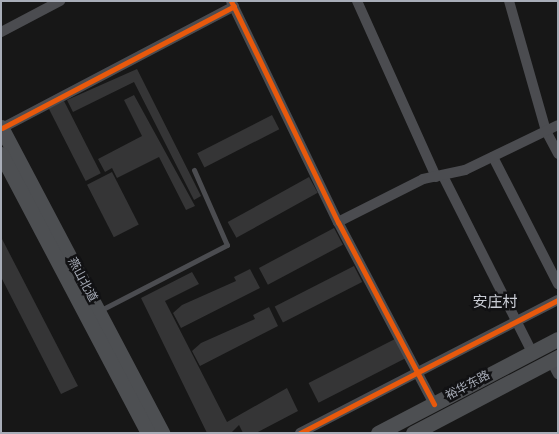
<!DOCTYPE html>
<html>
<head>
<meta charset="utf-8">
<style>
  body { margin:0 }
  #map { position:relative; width:559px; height:434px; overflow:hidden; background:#171717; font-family:Figtree,"Noto Sans SC",sans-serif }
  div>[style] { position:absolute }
  .building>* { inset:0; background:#353536; transform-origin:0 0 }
  .lane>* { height:5px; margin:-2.5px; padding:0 2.5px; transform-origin:2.5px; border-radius:2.5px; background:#4b4c50 }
  .street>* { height:10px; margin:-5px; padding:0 5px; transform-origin:5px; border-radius:5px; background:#4b4c50 }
  .primary>* { height:15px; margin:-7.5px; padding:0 7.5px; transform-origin:7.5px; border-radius:7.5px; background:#4d4f52 }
  .cycleway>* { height:5px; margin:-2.5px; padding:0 2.5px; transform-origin:2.5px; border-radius:2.5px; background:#e8590c }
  span { translate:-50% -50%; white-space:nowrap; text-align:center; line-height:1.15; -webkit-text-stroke:5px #111113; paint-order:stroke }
  .street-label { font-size:12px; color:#a8adb8 }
  .quarter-label { font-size:15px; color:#c9ccd4 }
  .frame { position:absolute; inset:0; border:2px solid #a8adb8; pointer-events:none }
</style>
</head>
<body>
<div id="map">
  <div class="building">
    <div style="clip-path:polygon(137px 69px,201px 196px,194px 200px,134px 82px,73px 112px,67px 100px)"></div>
    <div style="clip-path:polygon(134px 95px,195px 206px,186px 210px,159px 157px,117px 178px,112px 168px,105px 172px,98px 159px,142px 136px,124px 100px)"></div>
    <div style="left:64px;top:101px;width:81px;height:17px;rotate:63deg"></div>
    <div style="left:272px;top:115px;width:16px;height:84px;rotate:63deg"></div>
    <div style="left:112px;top:172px;width:59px;height:28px;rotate:63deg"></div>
    <div style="left:309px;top:177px;width:18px;height:93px;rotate:61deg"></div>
    <div style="left:334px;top:228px;width:19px;height:85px;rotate:62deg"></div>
    <div style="clip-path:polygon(1px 237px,78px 386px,61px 394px,1px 277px)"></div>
    <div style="left:354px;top:266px;width:18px;height:89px;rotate:63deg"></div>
    <div style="clip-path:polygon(250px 269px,260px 288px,181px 328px,173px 313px,182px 305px,236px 281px,234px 277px)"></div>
    <div style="clip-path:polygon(192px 272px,199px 284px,165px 301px,227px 422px,287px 388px,298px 411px,256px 433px,243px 433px,239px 425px,231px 433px,207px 433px,141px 298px)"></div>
    <div style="clip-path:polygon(269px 307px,278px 326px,200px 366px,192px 351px,201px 343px,255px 319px,253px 315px)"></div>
    <div style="left:395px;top:339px;width:22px;height:97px;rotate:63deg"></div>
  </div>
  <div class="lane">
    <div style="left:99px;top:311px;width:144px;rotate:-27.3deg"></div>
    <div style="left:227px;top:245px;width:82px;rotate:-113.7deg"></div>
  </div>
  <div class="street">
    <div style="left:231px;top:1px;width:246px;rotate:64.2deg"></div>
    <div style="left:338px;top:222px;width:206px;rotate:62.2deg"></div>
    <div style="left:357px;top:1px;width:193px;rotate:65.8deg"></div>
    <div style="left:509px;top:1px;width:135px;rotate:74.1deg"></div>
    <div style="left:546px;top:131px;width:26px;rotate:62deg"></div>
    <div style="left:1px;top:32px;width:67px;rotate:-27.7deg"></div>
    <div style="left:2px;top:128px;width:262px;rotate:-27.7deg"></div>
    <div style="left:493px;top:157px;width:143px;rotate:62.9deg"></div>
    <div style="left:443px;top:176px;width:197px;rotate:63.2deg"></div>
    <div style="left:338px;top:222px;width:95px;rotate:-26.8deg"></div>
    <div style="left:423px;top:179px;width:43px;rotate:-12.1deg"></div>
    <div style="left:465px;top:170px;width:103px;rotate:-25.8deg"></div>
    <div style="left:551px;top:361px;width:15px;rotate:62deg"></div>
    <div style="left:300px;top:433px;width:290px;rotate:-27.3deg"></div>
  </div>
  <div class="primary">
    <div style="left:1px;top:127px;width:346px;rotate:62.2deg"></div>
    <div style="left:1px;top:154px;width:315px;rotate:62.2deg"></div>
    <div style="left:378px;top:433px;width:203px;rotate:-27.6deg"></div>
    <div style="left:413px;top:433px;width:164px;rotate:-27.7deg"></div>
  </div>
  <div class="cycleway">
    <div style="left:231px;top:1px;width:246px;rotate:64.2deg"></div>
    <div style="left:338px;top:222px;width:206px;rotate:62.2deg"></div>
    <div style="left:2px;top:128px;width:262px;rotate:-27.7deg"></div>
    <div style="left:300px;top:433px;width:290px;rotate:-27.3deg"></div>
  </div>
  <div class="street-label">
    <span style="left:82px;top:280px;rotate:62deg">燕山北道</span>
    <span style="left:468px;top:386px;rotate:-28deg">裕华东路</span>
  </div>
  <div class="quarter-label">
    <span style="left:495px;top:303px">安庄村</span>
  </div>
  <div class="frame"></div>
</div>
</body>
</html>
